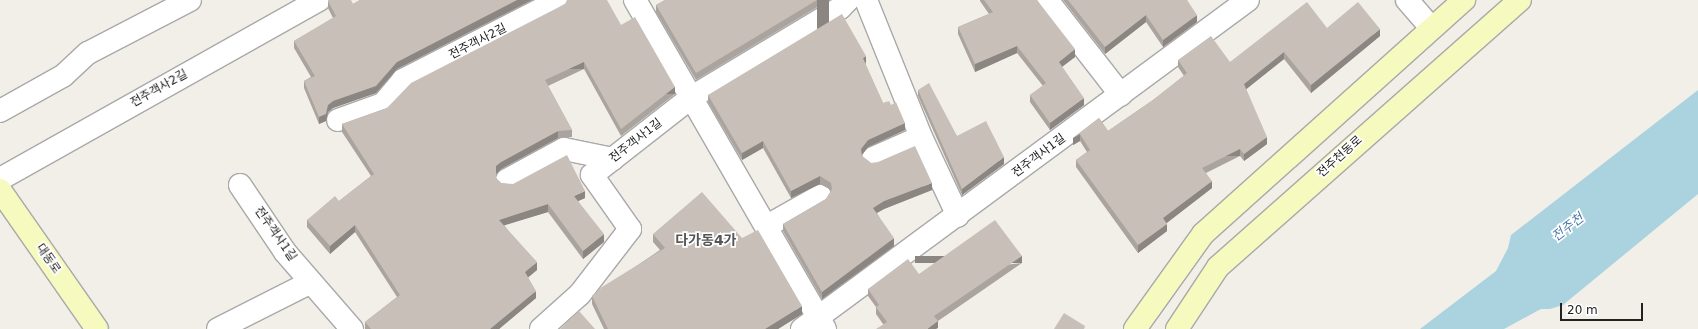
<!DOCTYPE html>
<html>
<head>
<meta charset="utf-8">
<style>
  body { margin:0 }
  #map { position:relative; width:1698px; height:329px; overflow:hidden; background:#f2efe9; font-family:"DejaVu Sans","Noto Sans KR",sans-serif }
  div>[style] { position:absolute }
  .water>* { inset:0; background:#aad3df }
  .roads { filter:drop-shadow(1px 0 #a9a9a9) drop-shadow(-1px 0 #a9a9a9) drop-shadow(0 1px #a9a9a9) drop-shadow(0 -1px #a9a9a9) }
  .street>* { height:22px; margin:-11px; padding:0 11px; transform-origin:11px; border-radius:11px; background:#fff }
  .secondary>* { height:22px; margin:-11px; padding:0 11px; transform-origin:11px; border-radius:11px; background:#f7fabf }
  .wall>* { inset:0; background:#aba49e }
  .shaded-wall>* { inset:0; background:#8b8681; transform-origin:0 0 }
  .building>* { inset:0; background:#c7bfb8 }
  span { translate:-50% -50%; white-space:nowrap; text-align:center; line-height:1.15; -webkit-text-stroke:3.5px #fff; paint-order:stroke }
  .street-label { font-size:12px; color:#222 }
  .water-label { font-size:13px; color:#4a7aab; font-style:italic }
  .quarter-label { font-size:14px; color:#555; font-weight:700 }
  .scale { position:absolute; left:1560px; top:303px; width:83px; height:18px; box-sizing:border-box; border:2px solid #222; border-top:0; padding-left:5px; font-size:12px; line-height:14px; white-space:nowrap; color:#222; -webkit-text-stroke:3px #fff; paint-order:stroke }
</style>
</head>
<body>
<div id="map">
  <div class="water">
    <div style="clip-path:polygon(1698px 90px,1698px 194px,1563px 305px,1550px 309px,1541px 309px,1504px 329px,1420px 329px,1496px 271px,1508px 248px,1511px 235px)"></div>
  </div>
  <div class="roads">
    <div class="street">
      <div style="left:635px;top:0;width:380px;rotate:60deg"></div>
      <div style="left:866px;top:0;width:148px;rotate:68.1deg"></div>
      <div style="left:921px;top:137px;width:87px;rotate:64.9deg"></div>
      <div style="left:1047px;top:0;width:120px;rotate:52.1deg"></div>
      <div style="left:1407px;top:0;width:37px;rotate:49deg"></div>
      <div style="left:0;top:111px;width:72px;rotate:-29.1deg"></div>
      <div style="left:63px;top:76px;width:34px;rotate:-43deg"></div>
      <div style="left:88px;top:53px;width:115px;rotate:-27.5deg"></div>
      <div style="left:338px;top:120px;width:48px;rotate:-19.6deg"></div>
      <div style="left:383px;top:104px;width:31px;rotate:-50deg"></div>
      <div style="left:403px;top:80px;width:175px;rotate:-27.1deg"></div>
      <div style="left:873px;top:158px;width:52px;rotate:-23.6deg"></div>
      <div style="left:0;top:179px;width:366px;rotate:-29.3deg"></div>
      <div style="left:507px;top:180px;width:65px;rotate:-28.5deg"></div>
      <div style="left:564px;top:149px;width:50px;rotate:11.5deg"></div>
      <div style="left:240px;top:185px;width:81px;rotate:56.1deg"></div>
      <div style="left:285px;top:252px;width:102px;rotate:49deg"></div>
      <div style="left:767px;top:226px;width:61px;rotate:-29.5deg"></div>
      <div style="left:218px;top:329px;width:104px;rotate:-26.8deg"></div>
      <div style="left:541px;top:329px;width:52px;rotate:-41.9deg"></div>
      <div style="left:580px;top:294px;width:82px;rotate:-52.4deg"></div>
      <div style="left:630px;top:229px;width:66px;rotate:-125.1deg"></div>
      <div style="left:592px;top:175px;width:127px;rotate:-38deg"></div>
      <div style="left:692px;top:97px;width:173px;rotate:-31deg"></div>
      <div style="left:840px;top:8px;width:11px;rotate:-45deg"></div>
      <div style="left:802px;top:329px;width:554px;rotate:-36.42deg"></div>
    </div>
    <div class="secondary">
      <div style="left:0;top:190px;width:169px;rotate:55.1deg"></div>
      <div style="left:1135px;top:329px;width:117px;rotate:-54.4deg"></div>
      <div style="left:1203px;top:234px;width:351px;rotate:-41.9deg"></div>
      <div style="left:1177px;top:329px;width:74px;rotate:-56.5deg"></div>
      <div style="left:1218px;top:267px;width:403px;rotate:-41.5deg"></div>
    </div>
  </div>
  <div class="wall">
    <div style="clip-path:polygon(360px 0,532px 0,397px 69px,376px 93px,333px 108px,328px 112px,326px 121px,319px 124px,304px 88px,304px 81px,311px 77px,294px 48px,294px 41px,333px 18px,328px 8px,328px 1px,353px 4px)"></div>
    <div style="clip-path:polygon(665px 0,829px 0,696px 80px,656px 12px,656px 5px)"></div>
    <div style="clip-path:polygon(980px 0,1037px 0,1075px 57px,1062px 67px,1084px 105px,1050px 130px,1030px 102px,1030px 95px,1043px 86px,1017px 53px,975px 72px,958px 34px,958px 27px,989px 14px,980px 1px)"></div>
    <div style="clip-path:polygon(1063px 0,1187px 0,1197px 22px,1163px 47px,1146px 22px,1105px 54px)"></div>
    <div style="clip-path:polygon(565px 4px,621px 25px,675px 94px,621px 136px,584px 69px,548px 86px,572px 130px,572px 137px,558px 138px,501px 169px,496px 174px,496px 178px,501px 183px,585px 198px,578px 201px,604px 242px,583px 259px,548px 212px,504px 225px,537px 270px,528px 277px,536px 298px,499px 329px,365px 329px,365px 322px,397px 297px,355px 232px,330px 254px,307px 227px,307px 220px,339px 201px,371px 176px,342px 132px,342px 124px,387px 108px)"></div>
    <div style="clip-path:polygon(1327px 28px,1380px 36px,1311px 93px,1284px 59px,1246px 89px,1267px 144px,1244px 161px,1240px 156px,1206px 173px,1212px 188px,1166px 223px,1167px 231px,1138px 253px,1076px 167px,1076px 160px,1087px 152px,1080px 141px,1073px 145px,1073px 138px,1099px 118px,1108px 131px,1153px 100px,1184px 76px,1178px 67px,1178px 60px,1230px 62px)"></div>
    <div style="clip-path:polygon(866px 63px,865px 64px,883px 103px,891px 105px,905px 130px,868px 147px,862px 155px,862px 156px,871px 163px,932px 190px,884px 209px,877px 213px,894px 246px,822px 299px,783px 231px,783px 224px,826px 199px,831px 191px,831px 190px,820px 184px,791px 198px,763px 148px,742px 160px,708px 102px,708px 95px)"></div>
    <div style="clip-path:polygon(918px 90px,957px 136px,1004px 164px,962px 195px,918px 96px)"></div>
    <div style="clip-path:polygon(653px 234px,802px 314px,778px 329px,604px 329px,592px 304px,592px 296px,660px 250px,653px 242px)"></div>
    <div style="clip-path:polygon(1022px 263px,938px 321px,938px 328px,883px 324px,876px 314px,876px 307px,868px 296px,868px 289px,919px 274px)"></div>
  </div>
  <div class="shaded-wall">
    <div style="clip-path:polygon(517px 0,532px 0,397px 69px,376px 93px,333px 108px,328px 112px,326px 121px,319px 124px,319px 117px,328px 105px,333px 101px,397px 62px)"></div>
    <div style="left:817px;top:0;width:12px;height:141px"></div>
    <div style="clip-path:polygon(1146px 15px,1146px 22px,1105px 54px,1105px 47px)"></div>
    <div style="clip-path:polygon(1197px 15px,1197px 22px,1163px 47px,1163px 40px)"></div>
    <div style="clip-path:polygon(1380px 29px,1380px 36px,1311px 93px,1311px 85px)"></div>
    <div style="clip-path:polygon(1017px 46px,1017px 53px,975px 72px,975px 64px)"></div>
    <div style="clip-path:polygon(1075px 49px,1075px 57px,1059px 69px,1059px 62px)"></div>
    <div style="clip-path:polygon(1284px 52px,1284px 59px,1244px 91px,1244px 84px)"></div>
    <div style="clip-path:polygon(866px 56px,866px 63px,863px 65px,863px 58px)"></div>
    <div style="left:584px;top:62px;width:7px;height:43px;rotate:90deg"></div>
    <div style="left:675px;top:87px;width:7px;height:68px;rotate:90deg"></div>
    <div style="clip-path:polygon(1084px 98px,1084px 105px,1050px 130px,1050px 123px)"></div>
    <div style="clip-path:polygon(905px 123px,905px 130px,868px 147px,861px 156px,861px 149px,868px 140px)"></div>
    <div style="clip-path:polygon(558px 131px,558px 138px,501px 169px,496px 174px,496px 166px,501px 162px)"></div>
    <div style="clip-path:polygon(1080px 134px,1080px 141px,1073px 145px,1073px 138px)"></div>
    <div style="clip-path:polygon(1267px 137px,1267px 144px,1244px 161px,1244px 154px)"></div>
    <div style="clip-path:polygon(763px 141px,763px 148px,742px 160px,742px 153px)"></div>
    <div style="left:1240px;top:149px;width:7px;height:42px;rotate:90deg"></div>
    <div style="clip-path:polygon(1004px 157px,1004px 164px,962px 195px,962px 189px)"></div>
    <div style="clip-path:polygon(820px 176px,820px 184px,791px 198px,791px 191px)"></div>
    <div style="clip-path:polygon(1212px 181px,1212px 188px,1163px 226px,1163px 218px)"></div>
    <div style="clip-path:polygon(932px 183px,932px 190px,884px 209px,873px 215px,873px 208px,884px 201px)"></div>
    <div style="clip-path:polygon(585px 191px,585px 198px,574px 203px,574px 196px)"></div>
    <div style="clip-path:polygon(548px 204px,548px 212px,499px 227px,499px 220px)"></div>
    <div style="clip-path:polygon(1167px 224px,1167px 231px,1138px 253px,1138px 245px)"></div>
    <div style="clip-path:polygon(355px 225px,355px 232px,330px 254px,330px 246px)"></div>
    <div style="clip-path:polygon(604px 234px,604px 242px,583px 259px,583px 251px)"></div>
    <div style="clip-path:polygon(894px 238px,894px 246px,822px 299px,822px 292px)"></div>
    <div style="left:1022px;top:256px;width:7px;height:107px;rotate:90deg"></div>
    <div style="clip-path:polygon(537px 262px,537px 270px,525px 280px,525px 272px)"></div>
    <div style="clip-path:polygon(536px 291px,536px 298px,499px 329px,490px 329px)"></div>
    <div style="clip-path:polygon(802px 306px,802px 314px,778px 329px,765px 329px)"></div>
    <div style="clip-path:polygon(938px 321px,938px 328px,936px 329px,927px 329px)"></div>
  </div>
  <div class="building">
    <div style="clip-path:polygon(328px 0,351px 0,353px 4px,360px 0,517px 0,397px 62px,376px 86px,333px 101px,328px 105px,326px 114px,319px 117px,304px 81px,315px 76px,294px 41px,336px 16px,328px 1px)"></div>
    <div style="clip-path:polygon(567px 0,607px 0,621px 25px,635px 17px,675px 87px,621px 129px,584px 62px,545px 80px,572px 130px,558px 131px,501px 162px,496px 166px,496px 178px,501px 183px,513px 184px,567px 155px,585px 191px,574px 196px,604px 234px,583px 251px,548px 204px,499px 220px,537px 262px,525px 272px,536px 291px,490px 329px,371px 329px,365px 322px,400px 295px,355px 225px,330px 246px,307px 220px,335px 196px,339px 201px,374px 174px,342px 124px,387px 108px,411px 83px,565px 4px)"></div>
    <div style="clip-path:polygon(665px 0,817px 0,696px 73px,656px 5px)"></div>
    <div style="clip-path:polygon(984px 0,1037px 0,1075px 49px,1059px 62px,1084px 98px,1050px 123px,1030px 95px,1046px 83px,1017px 46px,975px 64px,958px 27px,993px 12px)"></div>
    <div style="clip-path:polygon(1068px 0,1187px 0,1197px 15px,1163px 40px,1146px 15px,1105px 47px)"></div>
    <div style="clip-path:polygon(1307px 2px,1327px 28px,1358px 2px,1380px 29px,1311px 85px,1284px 52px,1244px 84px,1267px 137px,1244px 154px,1240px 149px,1202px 168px,1212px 181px,1163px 218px,1167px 224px,1138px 245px,1076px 160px,1090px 150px,1080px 134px,1073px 138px,1099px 118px,1108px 131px,1153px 100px,1187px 73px,1178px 60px,1211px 36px,1230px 62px)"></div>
    <div style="clip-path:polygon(842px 14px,866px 56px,863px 58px,883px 103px,889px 101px,891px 105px,896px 102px,905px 123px,868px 140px,861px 149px,862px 156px,871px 163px,878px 162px,915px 146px,932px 183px,884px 201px,873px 208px,894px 238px,822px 292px,783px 224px,826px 199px,832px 189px,831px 183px,820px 176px,791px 191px,763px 141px,742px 153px,708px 95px)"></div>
    <div style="clip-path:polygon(929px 83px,957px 136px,986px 121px,1004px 157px,962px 189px,918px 90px)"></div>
    <div style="clip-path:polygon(702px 192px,742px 238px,758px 230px,802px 306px,765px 329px,608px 329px,592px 296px,602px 287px,665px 248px,653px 234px)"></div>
    <div style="clip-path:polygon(995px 220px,1022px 256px,934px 316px,938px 321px,927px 329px,876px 329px,887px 322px,876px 307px,879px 305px,868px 289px,908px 259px,919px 274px)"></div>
    <div style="clip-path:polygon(579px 311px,595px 329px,560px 329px)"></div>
    <div style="clip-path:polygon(1064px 313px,1085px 326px,1084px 329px,1054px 329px)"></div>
  </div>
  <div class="street-label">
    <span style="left:478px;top:42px;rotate:-27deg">전주객사2길</span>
    <span style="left:159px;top:89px;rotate:-29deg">전주객사2길</span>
    <span style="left:636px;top:141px;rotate:-38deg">전주객사1길</span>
    <span style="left:1039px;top:156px;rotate:-37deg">전주객사1길</span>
    <span style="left:1340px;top:157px;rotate:-42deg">전주천동로</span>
    <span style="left:275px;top:234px;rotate:55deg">전주객사1길</span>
    <span style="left:48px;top:259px;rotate:55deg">대동로</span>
  </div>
  <div class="water-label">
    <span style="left:1568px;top:228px;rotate:-38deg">전주천</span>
  </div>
  <div class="quarter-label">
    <span style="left:706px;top:240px">다가동4가</span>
  </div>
  <div class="scale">20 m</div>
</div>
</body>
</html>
